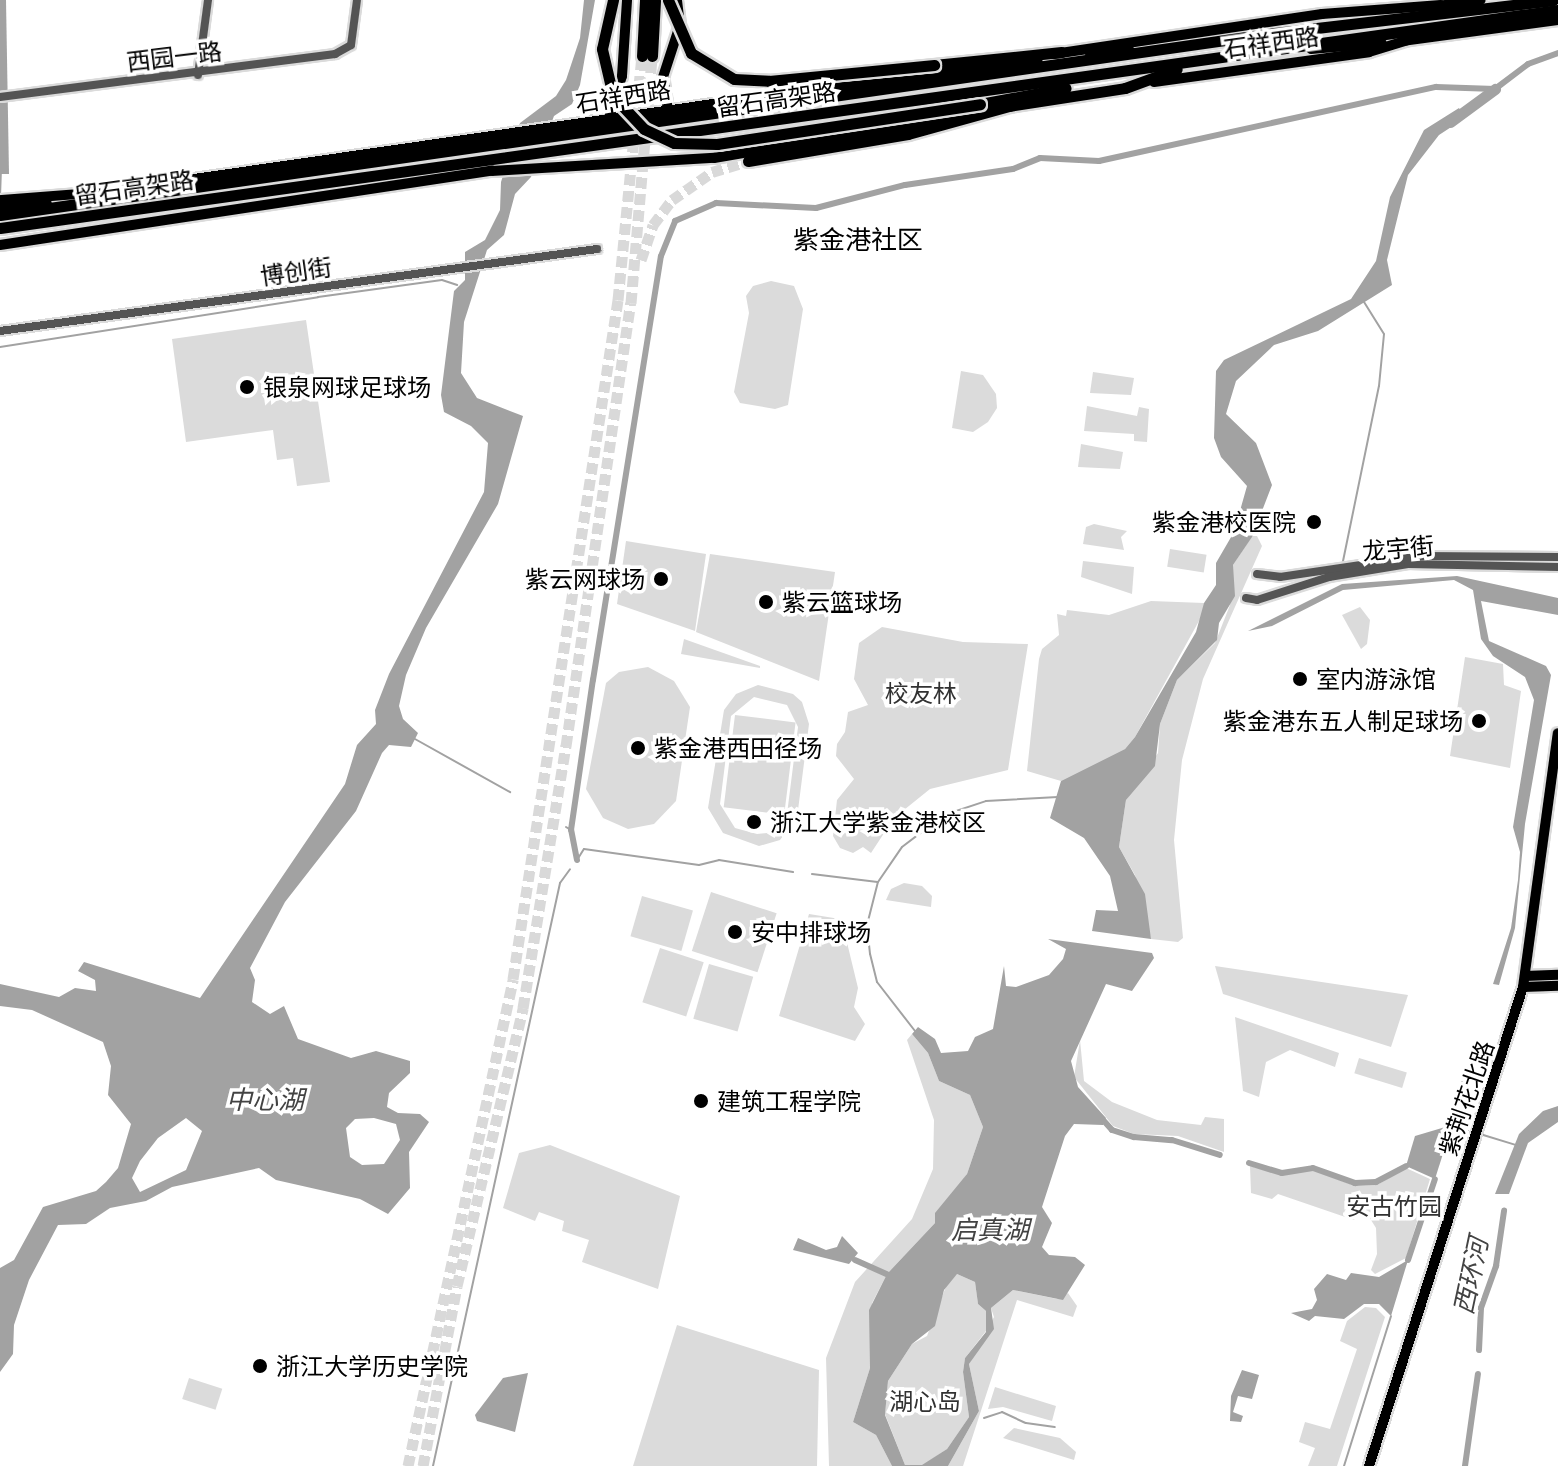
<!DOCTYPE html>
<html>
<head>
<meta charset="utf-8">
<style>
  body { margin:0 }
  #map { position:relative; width:1558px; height:1466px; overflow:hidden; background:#fff; font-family:Lato,"Noto Sans SC",sans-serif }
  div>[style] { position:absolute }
  .green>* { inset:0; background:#dbdbdb; transform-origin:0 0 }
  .water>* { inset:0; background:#a2a2a2 }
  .stream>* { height:2px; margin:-1px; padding:0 1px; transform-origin:1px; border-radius:1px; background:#a2a2a2 }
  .canal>* { height:6px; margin:-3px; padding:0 3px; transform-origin:3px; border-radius:3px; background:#a2a2a2 }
  .river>* { height:11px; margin:-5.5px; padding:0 5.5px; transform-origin:5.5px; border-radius:5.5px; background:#a2a2a2 }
  .highway-tunnel>* { height:11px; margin-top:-5.5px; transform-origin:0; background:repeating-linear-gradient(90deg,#d9d9d9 0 11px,transparent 0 16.5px) }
  .roads { filter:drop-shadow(2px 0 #dbdbdb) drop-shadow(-2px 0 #dbdbdb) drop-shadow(0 2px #dbdbdb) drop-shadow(0 -2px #dbdbdb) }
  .minor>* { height:8px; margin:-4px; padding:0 4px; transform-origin:4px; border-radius:4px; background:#545454 }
  .major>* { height:10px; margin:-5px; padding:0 5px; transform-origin:5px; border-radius:5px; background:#000 }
  .highway>* { height:11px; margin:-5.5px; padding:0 5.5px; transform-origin:5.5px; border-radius:5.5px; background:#000 }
  .bridges { filter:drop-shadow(2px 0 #dbdbdb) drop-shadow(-2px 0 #dbdbdb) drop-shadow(0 2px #dbdbdb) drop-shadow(0 -2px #dbdbdb) }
  .highway-bridge>* { height:11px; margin:-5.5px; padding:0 5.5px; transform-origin:5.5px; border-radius:5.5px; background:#000 }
  .dots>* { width:22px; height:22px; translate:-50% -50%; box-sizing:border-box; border:4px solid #fff; border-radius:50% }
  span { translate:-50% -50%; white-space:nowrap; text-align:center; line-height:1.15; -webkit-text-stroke:7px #fff; paint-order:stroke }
  .street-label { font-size:24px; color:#000 }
  .poi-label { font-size:24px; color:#000 }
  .left { translate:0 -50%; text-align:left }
  .right { translate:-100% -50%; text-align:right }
  .park-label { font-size:24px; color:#323232 }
  .neighbourhood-label { font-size:26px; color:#000 }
  .water-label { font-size:26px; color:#434343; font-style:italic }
</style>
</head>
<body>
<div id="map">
  <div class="green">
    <div style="clip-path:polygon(771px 281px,794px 286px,803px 309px,788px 405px,775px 409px,740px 403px,734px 392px,749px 313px,746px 296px,753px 286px)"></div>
    <div style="clip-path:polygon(306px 320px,330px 482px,297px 486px,293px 458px,277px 460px,273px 430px,186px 442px,172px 339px)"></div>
    <div style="clip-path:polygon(961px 371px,983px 375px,996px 394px,997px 408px,988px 422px,973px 432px,952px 428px)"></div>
    <div style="clip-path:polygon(1093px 372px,1134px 378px,1131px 395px,1090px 393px)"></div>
    <div style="clip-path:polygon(1087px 406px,1137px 416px,1139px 407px,1149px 409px,1147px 442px,1134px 441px,1134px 434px,1084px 431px)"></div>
    <div style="clip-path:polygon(1081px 444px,1123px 452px,1120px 469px,1078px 467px)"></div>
    <div style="clip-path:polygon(1094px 524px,1127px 531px,1121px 537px,1124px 550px,1083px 544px,1086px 527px)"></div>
    <div style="clip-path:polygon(1252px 536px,1257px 536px,1262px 546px,1203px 679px,1182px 760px,1174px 840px,1183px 938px,1178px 942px,1151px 939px,1135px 875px,1119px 847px,1126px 800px,1158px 753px,1160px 724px,1177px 680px,1215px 643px,1230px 605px,1233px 565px)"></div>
    <div style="clip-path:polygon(626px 541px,706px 554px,695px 631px,617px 604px)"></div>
    <div style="left:1170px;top:549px;width:37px;height:18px;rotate:9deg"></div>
    <div style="clip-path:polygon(710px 554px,835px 572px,819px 681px,696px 632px)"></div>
    <div style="clip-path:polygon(1083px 561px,1134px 567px,1132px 594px,1081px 577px)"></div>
    <div style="clip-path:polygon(1151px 601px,1204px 603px,1205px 610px,1135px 737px,1125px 749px,1061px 781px,1027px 771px,1039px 659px,1042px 649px,1059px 635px,1057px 614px,1066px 616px,1067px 610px,1109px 615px)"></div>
    <div style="clip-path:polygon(1360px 607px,1370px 620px,1367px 644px,1361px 649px,1342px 615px)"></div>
    <div style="clip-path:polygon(882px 627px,963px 642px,1028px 644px,1008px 770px,930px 789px,894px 818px,871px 853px,863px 847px,853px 853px,840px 848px,833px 836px,837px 800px,854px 779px,836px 756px,837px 744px,845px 732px,848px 712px,868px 705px,854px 679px,859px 643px)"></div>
    <div style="clip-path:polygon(684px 639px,760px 666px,760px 668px,681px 654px)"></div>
    <div style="clip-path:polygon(1465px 657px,1503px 664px,1504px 685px,1521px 691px,1510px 768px,1450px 756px)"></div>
    <div style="clip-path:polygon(648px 667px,674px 681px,690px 707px,676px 801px,654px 824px,628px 829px,603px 818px,586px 789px,606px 683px,619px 672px)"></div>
    <div style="clip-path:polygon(evenodd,758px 685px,793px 694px,802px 702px,809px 724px,797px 818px,780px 840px,759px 846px,723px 833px,708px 808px,724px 710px,736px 694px,758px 685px,754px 697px,787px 705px,798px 727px,787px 814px,767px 833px,757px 834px,735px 828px,720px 804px,731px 716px,754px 697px)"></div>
    <div style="left:735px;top:715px;width:61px;height:93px;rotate:7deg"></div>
    <div style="clip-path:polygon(904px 883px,922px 886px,932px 896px,931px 907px,886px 900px,891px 889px)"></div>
    <div style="left:711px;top:892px;width:69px;height:62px;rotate:18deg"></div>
    <div style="left:642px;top:896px;width:53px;height:42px;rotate:16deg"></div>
    <div style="clip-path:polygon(809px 914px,840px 919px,843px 926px,858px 988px,854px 1007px,865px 1024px,855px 1041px,779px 1016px)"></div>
    <div style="left:660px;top:948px;width:46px;height:57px;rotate:18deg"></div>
    <div style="left:709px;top:964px;width:46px;height:57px;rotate:16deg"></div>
    <div style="clip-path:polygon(1215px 966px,1408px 995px,1391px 1047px,1223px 994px)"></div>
    <div style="clip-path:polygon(1235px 1017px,1339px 1053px,1335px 1067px,1290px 1050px,1266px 1062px,1259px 1097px,1243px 1091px)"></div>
    <div style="clip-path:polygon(912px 1034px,928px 1053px,939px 1081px,970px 1095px,983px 1127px,967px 1174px,935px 1223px,887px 1274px,872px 1303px,870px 1368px,853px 1422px,876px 1435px,892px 1466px,829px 1466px,826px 1358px,855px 1282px,912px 1219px,933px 1169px,934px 1120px,907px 1040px)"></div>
    <div style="clip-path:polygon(1080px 1040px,1084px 1081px,1112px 1102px,1157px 1120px,1201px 1125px,1205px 1117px,1224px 1119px,1224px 1152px,1178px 1136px,1134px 1134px,1113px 1126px,1074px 1077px)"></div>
    <div style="left:1359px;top:1058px;width:50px;height:16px;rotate:17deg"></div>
    <div style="clip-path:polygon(550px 1145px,680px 1196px,658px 1289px,582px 1262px,589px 1240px,562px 1231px,564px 1221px,539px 1212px,535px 1221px,503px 1208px,519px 1153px)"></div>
    <div style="clip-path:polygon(1250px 1166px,1282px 1175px,1313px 1170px,1355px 1186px,1377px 1185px,1406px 1168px,1430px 1179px,1406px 1258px,1375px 1274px,1371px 1270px,1377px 1254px,1376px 1228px,1366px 1212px,1359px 1207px,1354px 1220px,1278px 1194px,1272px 1199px,1251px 1193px)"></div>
    <div style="clip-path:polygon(957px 1274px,975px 1282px,978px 1304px,986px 1311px,986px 1331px,965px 1358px,963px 1372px,969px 1417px,947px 1449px,922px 1466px,905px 1465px,885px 1414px,888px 1381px,912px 1344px,927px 1336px,950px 1276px)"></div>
    <div style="clip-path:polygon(1013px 1290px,1057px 1299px,1068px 1293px,1077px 1306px,1073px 1317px,1017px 1300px,963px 1466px,948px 1466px,979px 1411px,969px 1364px,994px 1317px,991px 1308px)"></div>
    <div style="clip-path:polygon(1365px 1307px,1376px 1308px,1385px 1317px,1337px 1466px,1308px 1466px,1315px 1448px,1299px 1442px,1305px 1422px,1330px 1429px,1357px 1349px,1340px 1341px,1347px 1321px)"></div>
    <div style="clip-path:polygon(677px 1325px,819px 1370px,817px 1466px,633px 1466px)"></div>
    <div style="left:189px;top:1378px;width:35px;height:22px;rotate:18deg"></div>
    <div style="clip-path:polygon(995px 1387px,1056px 1406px,1052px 1421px,1003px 1407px,988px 1409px)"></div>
    <div style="clip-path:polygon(1014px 1428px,1060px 1438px,1076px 1452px,1074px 1460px,1003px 1438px)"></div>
  </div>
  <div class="water">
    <div style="clip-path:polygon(0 0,6px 0,9px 174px,0 174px)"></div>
    <div style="clip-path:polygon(evenodd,584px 0,595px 0,580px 85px,572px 104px,554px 116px,531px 177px,515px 194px,504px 235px,487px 250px,464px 322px,461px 373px,477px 398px,523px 416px,498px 504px,426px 628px,406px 675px,399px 706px,403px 719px,418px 733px,411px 747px,389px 745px,382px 753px,356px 811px,285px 902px,250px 968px,255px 980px,252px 1002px,270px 1014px,284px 1006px,298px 1039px,351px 1058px,376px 1051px,410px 1061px,410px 1073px,389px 1093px,387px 1107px,398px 1113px,420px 1114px,429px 1122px,409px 1152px,410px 1188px,388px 1214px,360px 1199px,276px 1180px,259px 1168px,172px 1187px,146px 1201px,110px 1208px,86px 1224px,58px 1225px,29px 1280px,14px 1325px,13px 1354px,0 1372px,0 1268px,14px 1260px,43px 1207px,96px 1191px,106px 1182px,118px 1168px,131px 1124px,108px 1095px,111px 1066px,103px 1042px,32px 1010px,0 1006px,0 984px,59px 997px,75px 988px,96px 991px,95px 980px,78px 971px,84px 962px,200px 998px,345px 784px,357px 745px,376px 724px,375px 710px,389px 674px,484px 492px,488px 443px,471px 426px,444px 412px,441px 395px,454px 291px,465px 280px,465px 252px,485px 240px,500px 210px,501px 182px,520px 123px,556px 96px,566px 80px,580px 38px,584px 0,186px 1118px,202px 1131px,186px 1170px,140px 1192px,132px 1178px,140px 1161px,158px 1138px,186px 1118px,584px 0,374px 1118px,396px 1124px,400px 1140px,384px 1164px,362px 1165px,350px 1157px,346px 1128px,355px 1119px,374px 1118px)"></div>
    <div style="clip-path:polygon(1459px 108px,1465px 118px,1439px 135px,1408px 175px,1387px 260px,1392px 285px,1318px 331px,1274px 345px,1236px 381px,1226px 414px,1256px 443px,1272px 485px,1252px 537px,1233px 565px,1235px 596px,1219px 623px,1217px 640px,1177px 680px,1160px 724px,1155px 766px,1126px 800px,1119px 847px,1145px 894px,1151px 939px,1092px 931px,1096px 910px,1118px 911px,1110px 876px,1084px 838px,1050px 818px,1061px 781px,1125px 749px,1135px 737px,1196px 632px,1204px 603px,1216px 585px,1216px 563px,1234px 532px,1247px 486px,1221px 457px,1214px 438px,1216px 371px,1224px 360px,1351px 299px,1376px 261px,1390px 197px,1424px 130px)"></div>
    <div style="clip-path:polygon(1457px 576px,1558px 598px,1558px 615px,1481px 601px,1489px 641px,1546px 666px,1551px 675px,1525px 824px,1515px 928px,1499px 985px,1493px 984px,1511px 928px,1518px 880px,1520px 852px,1513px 827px,1534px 700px,1525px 677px,1493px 656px,1481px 639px,1473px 590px,1454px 580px,1343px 590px,1272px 626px,1248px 631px,1342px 584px)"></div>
    <div style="clip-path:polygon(evenodd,1048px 939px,1152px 953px,1154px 958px,1132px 991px,1106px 984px,1071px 1061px,1078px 1087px,1106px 1118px,1103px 1125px,1074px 1124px,1065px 1136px,1042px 1207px,1052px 1223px,1042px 1247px,1049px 1255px,1075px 1257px,1085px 1265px,1063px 1300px,1013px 1290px,991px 1308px,994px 1329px,969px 1364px,979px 1411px,948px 1466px,892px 1466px,876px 1435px,853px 1422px,870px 1368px,869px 1310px,887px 1274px,935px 1223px,935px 1213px,967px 1174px,983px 1127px,970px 1095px,939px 1081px,928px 1053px,912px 1034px,918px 1027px,935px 1039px,941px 1053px,968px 1051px,975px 1037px,993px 1029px,1004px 966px,1006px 986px,1016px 987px,1049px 975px,1063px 959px,1066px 949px,1048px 939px,957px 1274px,975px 1282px,978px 1304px,986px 1311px,986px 1332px,965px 1358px,963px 1372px,969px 1417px,947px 1449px,922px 1465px,905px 1465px,885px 1415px,888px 1381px,912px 1344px,935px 1326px,944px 1290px,957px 1274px)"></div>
    <div style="clip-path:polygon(1558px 1106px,1558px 1122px,1528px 1143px,1509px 1194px,1495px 1194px,1519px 1134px,1543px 1111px)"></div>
    <div style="clip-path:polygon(1452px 1125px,1435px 1179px,1406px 1166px,1415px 1136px)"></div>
    <div style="clip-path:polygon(842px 1236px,858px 1253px,849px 1264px,793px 1250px,798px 1238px,826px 1250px,837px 1247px)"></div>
    <div style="clip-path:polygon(1408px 1260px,1391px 1316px,1379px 1304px,1364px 1304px,1344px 1319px,1315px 1316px,1309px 1321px,1291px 1313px,1312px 1309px,1317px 1300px,1314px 1289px,1327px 1274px,1346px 1280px,1351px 1273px,1379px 1277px)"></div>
    <div style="clip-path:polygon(1242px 1370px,1259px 1375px,1252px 1399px,1238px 1396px,1233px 1412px,1243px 1416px,1241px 1422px,1230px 1421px,1231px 1396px)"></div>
    <div style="clip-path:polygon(528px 1373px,515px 1432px,477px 1421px,475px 1415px,503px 1378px)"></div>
  </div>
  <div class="stream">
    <div style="left:0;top:197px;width:25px;rotate:-88deg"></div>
    <div style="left:0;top:347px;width:322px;rotate:-8.9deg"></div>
    <div style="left:318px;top:297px;width:125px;rotate:-7.8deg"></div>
    <div style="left:442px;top:280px;width:16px;rotate:18deg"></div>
    <div style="left:1342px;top:566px;width:184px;rotate:-78.4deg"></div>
    <div style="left:1379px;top:386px;width:52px;rotate:-84.5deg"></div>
    <div style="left:1384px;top:334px;width:38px;rotate:-122deg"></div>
    <div style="left:415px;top:739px;width:109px;rotate:29.2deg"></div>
    <div style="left:566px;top:827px;width:6px;rotate:31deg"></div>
    <div style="left:577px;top:860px;width:13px;rotate:-58deg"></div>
    <div style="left:584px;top:849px;width:116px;rotate:7.9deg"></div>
    <div style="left:699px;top:865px;width:21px;rotate:-14deg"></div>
    <div style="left:719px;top:860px;width:75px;rotate:9.2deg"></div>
    <div style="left:812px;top:874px;width:66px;rotate:6.9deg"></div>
    <div style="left:915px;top:1031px;width:62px;rotate:-127.8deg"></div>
    <div style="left:877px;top:982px;width:29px;rotate:-104deg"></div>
    <div style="left:870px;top:954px;width:29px;rotate:-96deg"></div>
    <div style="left:867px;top:925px;width:44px;rotate:-75.7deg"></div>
    <div style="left:878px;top:882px;width:42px;rotate:-55.6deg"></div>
    <div style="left:902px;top:847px;width:53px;rotate:-37.3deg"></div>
    <div style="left:944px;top:815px;width:44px;rotate:-18.4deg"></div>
    <div style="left:986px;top:801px;width:72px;rotate:-3.2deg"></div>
    <div style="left:1462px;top:1082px;width:44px;rotate:103.1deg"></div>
    <div style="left:1452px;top:1125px;width:19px;rotate:16deg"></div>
    <div style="left:1480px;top:1134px;width:38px;rotate:17deg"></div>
    <div style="left:984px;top:1418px;width:19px;rotate:-18deg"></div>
    <div style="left:1002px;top:1412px;width:26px;rotate:25deg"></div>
    <div style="left:1026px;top:1423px;width:29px;rotate:8deg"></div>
    <div style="left:433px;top:1466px;width:597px;rotate:-77.71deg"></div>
    <div style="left:560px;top:883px;width:17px;rotate:-54deg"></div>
    <div style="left:1344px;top:1466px;width:157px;rotate:-72.6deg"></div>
  </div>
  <div class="canal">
    <div style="left:577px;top:860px;width:31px;rotate:-101deg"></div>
    <div style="left:571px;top:830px;width:152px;rotate:-81.7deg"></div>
    <div style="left:593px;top:680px;width:429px;rotate:-80.9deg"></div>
    <div style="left:661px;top:256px;width:38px;rotate:-68deg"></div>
    <div style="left:675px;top:221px;width:45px;rotate:-23.7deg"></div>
    <div style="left:716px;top:203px;width:100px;rotate:2.9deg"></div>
    <div style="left:816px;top:208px;width:92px;rotate:-14.5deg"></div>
    <div style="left:905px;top:185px;width:109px;rotate:-8.4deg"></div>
    <div style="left:1013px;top:169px;width:29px;rotate:-22deg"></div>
    <div style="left:1040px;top:158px;width:59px;rotate:2.9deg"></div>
    <div style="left:1099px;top:161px;width:345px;rotate:-12.4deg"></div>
    <div style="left:1436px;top:87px;width:59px;rotate:1.9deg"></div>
    <div style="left:1495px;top:89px;width:41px;rotate:-37.1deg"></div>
    <div style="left:1528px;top:64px;width:32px;rotate:-20deg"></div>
    <div style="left:1104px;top:1121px;width:12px;rotate:48deg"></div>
    <div style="left:1112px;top:1130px;width:23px;rotate:18deg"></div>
    <div style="left:1134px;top:1137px;width:38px;rotate:5deg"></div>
    <div style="left:1172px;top:1140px;width:50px;rotate:17.4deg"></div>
    <div style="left:1249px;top:1163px;width:34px;rotate:17deg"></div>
    <div style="left:1282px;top:1173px;width:31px;rotate:-9deg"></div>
    <div style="left:1313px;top:1168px;width:45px;rotate:19.7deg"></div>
    <div style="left:1355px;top:1183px;width:21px;rotate:-3deg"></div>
    <div style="left:1376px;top:1182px;width:34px;rotate:-28deg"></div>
    <div style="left:855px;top:1260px;width:35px;rotate:24deg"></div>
    <div style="left:1408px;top:1260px;width:85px;rotate:-71.6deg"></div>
    <div style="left:1479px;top:1350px;width:42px;rotate:-87.3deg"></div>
    <div style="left:1481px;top:1308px;width:45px;rotate:-70.3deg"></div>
    <div style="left:1496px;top:1266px;width:56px;rotate:-81.7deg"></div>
    <div style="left:1465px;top:1466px;width:93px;rotate:-82deg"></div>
  </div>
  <div class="river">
    <div style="left:1450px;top:122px;width:56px;rotate:-36.3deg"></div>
  </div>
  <div class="highway-tunnel">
    <div style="left:641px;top:260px;width:37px;rotate:-71deg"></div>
    <div style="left:653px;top:225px;width:31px;rotate:-53deg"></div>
    <div style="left:672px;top:200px;width:49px;rotate:-35deg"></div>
    <div style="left:712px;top:172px;width:38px;rotate:-17deg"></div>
    <div style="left:408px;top:1466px;width:498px;rotate:-77.8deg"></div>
    <div style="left:513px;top:979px;width:687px;rotate:-81.21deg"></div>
    <div style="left:618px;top:300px;width:245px;rotate:-84.4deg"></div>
    <div style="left:423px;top:1466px;width:183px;rotate:-79.3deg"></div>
    <div style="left:457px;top:1286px;width:286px;rotate:-76.6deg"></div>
    <div style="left:523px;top:1008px;width:266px;rotate:-80.7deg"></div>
    <div style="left:566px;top:746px;width:448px;rotate:-81.7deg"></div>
    <div style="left:631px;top:303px;width:248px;rotate:-85.1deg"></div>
  </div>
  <div class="roads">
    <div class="minor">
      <div style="left:198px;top:75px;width:76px;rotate:-82.4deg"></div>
      <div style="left:0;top:97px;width:338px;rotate:-7.3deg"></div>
      <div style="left:335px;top:54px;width:18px;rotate:-29deg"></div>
      <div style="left:351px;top:45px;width:45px;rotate:-82.4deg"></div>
      <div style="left:0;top:331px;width:603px;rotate:-7.82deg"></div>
      <div style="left:1257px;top:574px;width:23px;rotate:7deg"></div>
      <div style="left:1280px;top:577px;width:143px;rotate:-8.5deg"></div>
      <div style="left:1421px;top:556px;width:137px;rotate:0.4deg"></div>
      <div style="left:1246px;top:598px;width:11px;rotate:10deg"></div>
      <div style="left:1257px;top:600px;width:76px;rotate:-17.7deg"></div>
      <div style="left:1329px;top:577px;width:80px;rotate:-9.3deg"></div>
      <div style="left:1408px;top:564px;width:150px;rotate:1.1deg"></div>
    </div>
    <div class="major">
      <div style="left:1438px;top:6px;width:43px;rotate:-7.9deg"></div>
      <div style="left:1402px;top:41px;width:157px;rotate:-7.7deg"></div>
      <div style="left:1311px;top:49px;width:71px;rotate:-4.8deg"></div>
      <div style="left:1054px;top:54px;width:271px;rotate:-8.5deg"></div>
      <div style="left:1322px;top:14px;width:119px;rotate:-4.3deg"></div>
      <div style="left:1154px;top:82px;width:217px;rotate:-7.9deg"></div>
      <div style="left:1369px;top:52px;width:41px;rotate:-17.1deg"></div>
      <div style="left:668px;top:111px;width:34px;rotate:-98deg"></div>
      <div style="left:663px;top:77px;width:55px;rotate:-71.9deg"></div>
      <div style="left:680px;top:25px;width:25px;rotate:-97deg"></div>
      <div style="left:608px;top:121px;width:47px;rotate:-72.7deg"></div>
      <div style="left:622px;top:76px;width:76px;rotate:-86.2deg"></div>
      <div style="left:0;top:200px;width:104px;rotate:-4.4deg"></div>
      <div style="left:104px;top:192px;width:888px;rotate:-8.22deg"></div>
      <div style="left:0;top:245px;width:498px;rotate:-8.6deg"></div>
      <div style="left:492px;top:171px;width:222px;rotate:-3.4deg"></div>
      <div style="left:714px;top:158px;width:243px;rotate:-9.7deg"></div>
      <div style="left:1525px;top:976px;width:33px;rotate:-2deg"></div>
      <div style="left:1523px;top:987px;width:35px;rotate:-2deg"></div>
      <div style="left:1369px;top:1466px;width:503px;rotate:-72.18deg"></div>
      <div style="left:1523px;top:987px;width:256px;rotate:-82.2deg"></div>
    </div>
    <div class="highway">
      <div style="left:1090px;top:55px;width:39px;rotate:-7deg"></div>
      <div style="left:642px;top:56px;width:56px;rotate:-86.9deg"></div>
      <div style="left:652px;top:56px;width:56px;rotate:-86.9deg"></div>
      <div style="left:934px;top:65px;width:128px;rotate:-5.8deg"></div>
      <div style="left:978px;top:66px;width:59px;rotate:-3.9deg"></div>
      <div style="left:980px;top:104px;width:87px;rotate:-10.5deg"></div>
      <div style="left:748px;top:161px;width:162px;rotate:-9.6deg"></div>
      <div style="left:908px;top:134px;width:105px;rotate:-15.5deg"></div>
      <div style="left:1009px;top:106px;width:117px;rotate:-8.8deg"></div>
      <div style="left:1125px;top:88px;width:55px;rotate:-20.1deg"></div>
      <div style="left:0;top:207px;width:46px;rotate:-5deg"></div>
      <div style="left:0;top:215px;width:1287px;rotate:-8.13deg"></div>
      <div style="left:1274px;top:33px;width:281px;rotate:-6.7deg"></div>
      <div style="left:0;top:228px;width:1573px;rotate:-7.97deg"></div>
    </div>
  </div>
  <div class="bridges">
    <div class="highway-bridge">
      <div style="left:613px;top:0;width:50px;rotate:102.7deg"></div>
      <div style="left:602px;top:49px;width:48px;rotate:76.8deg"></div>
      <div style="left:613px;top:96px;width:45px;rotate:46.8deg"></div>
      <div style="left:644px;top:129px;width:33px;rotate:25deg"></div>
      <div style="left:674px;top:143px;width:43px;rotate:1.3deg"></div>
      <div style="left:717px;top:144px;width:266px;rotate:-8.6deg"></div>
      <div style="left:668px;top:0;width:58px;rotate:66.5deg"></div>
      <div style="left:691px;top:53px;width:50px;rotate:31.2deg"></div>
      <div style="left:734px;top:79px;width:35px;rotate:3deg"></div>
      <div style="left:769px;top:81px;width:166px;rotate:-5.5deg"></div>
    </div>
  </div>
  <div class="dots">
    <div style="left:247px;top:387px;background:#000"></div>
    <div style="left:1314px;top:522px;background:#000"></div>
    <div style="left:661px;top:579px;background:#000"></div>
    <div style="left:766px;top:602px;background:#000"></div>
    <div style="left:1300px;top:679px;background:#000"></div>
    <div style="left:1479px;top:721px;background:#000"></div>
    <div style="left:638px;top:748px;background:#000"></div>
    <div style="left:754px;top:822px;background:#000"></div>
    <div style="left:735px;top:932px;background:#000"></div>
    <div style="left:701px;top:1101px;background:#000"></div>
    <div style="left:260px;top:1366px;background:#000"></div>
  </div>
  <div class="street-label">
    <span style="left:1271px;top:42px;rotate:-8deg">石祥西路</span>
    <span style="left:174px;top:56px;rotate:-7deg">西园一路</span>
    <span style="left:623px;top:96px;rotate:-9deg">石祥西路</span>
    <span style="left:776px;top:99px;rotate:-8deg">留石高架路</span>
    <span style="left:134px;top:187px;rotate:-8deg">留石高架路</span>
    <span style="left:296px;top:271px;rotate:-8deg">博创街</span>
    <span style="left:1398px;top:548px;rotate:-5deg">龙宇街</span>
    <span style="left:1466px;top:1098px;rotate:-71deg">紫荆花北路</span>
  </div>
  <div class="poi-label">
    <span class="left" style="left:263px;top:387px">银泉网球足球场</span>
    <span class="right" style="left:1296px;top:522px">紫金港校医院</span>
    <span class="right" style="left:645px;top:579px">紫云网球场</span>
    <span class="left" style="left:782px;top:602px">紫云篮球场</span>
    <span class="left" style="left:1316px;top:679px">室内游泳馆</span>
    <span class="right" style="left:1463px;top:721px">紫金港东五人制足球场</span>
    <span class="left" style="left:654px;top:748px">紫金港西田径场</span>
    <span class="left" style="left:770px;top:822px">浙江大学紫金港校区</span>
    <span class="left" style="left:751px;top:932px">安中排球场</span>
    <span class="left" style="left:717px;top:1101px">建筑工程学院</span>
    <span class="left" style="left:276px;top:1366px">浙江大学历史学院</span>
  </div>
  <div class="park-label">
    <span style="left:921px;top:693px">校友林</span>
    <span style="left:1394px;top:1206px">安古竹园</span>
    <span style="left:925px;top:1401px">湖心岛</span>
  </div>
  <div class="neighbourhood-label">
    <span style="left:858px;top:240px">紫金港社区</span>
  </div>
  <div class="water-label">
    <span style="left:265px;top:1100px">中心湖</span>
    <span style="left:990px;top:1230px">启真湖</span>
    <span style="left:1471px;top:1276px;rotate:-78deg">西环河</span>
  </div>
</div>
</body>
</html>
